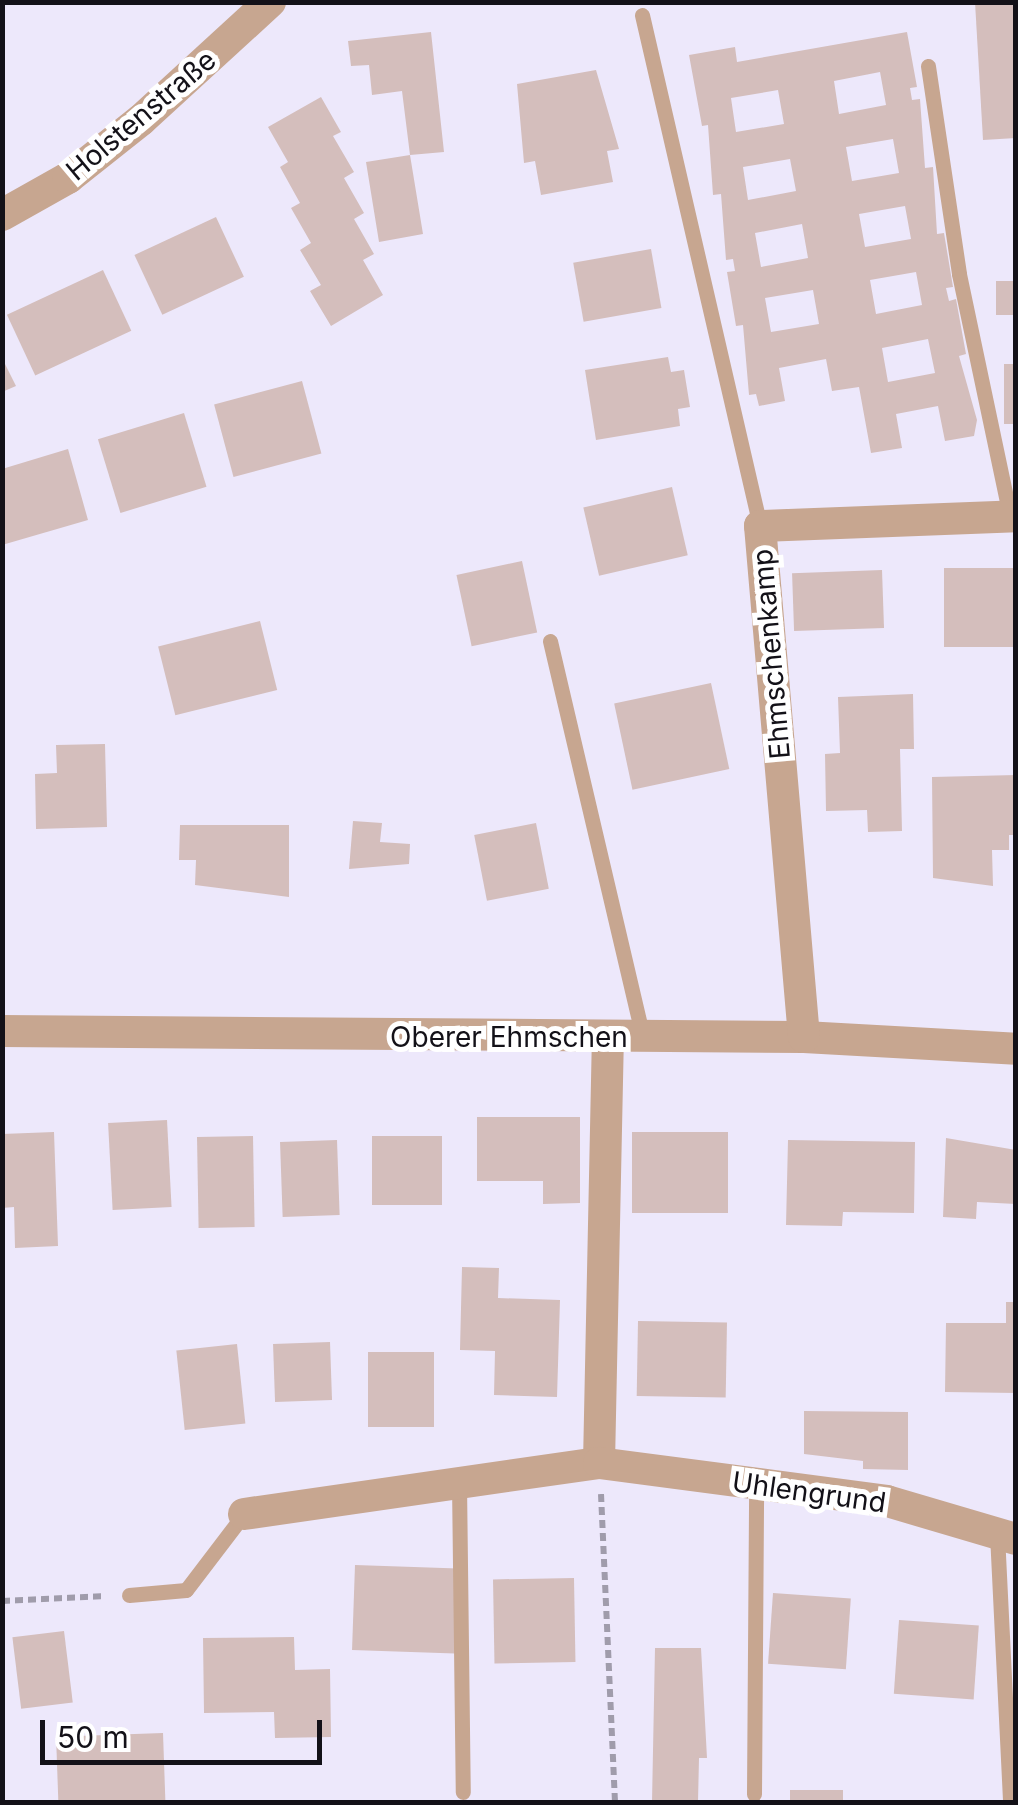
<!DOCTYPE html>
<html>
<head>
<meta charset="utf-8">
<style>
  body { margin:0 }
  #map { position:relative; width:1018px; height:1805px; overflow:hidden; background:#ede8fb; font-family:Inter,sans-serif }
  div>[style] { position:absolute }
  .building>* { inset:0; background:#d4bebc; transform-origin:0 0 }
  .path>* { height:6px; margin-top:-3px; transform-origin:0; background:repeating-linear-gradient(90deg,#a09cab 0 8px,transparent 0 13px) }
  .lane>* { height:15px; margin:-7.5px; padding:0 7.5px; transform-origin:7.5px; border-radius:7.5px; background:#c7a690 }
  .street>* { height:32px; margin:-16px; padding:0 16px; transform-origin:16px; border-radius:16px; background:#c7a690 }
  span { translate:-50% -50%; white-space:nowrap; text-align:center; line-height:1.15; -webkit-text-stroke:10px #fff; paint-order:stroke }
  .street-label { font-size:28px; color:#131118 }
  .frame { position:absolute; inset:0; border:5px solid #131118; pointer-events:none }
  .scale { position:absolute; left:40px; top:1720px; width:282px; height:45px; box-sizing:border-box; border:5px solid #131118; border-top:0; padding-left:12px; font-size:30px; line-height:35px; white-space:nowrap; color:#131118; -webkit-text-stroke:8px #fff; paint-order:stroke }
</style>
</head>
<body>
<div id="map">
  <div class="building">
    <div style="clip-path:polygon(975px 2px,1016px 2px,1016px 138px,983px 140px)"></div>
    <div style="clip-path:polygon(431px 32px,444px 152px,410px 155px,423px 234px,379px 242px,366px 162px,410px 155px,402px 91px,372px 95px,369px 65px,351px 66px,348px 41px)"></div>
    <div style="clip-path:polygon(evenodd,907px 32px,917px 87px,910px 88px,912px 100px,920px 99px,925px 168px,933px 167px,937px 234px,944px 233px,953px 287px,946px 288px,949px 301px,956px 299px,966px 354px,959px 356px,977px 420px,974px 436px,945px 441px,938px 406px,896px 414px,902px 448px,871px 453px,859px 387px,832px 391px,826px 359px,779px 368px,785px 401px,759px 406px,756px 394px,749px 395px,743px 325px,736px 326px,727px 272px,735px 271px,733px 259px,726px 260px,721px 194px,713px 195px,708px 125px,702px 126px,689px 55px,735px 47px,737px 62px,907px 32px,880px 72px,886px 105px,839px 114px,834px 81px,880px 72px,907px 32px,778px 90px,784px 124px,736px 132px,731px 98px,778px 90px,907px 32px,893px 139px,899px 173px,852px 181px,846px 147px,893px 139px,907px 32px,790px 159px,796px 191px,748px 200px,743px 167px,790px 159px,907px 32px,905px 206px,911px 239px,865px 247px,859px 214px,905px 206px,907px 32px,802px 224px,808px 258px,761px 267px,755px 233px,802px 224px,907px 32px,916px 272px,922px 305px,876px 314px,870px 280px,916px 272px,907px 32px,813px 290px,819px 324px,771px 332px,765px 298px,813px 290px,907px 32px,928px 339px,935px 373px,888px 382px,882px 348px,928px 339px)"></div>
    <div style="clip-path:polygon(596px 70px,619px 149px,607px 151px,613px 182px,541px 195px,535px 161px,524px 163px,517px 84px)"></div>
    <div style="clip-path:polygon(321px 97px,341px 132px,333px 136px,354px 172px,344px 178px,364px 213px,354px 219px,374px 254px,363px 260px,383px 295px,331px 326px,310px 291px,321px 285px,300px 250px,311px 243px,291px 208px,300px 203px,280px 167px,288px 162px,268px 127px)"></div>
    <div style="left:216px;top:217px;width:66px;height:90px;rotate:65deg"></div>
    <div style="left:651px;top:249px;width:60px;height:79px;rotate:80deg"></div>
    <div style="left:103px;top:270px;width:67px;height:106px;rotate:65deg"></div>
    <div style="left:996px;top:281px;width:20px;height:34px"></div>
    <div style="clip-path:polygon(668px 357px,671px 372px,684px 370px,690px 407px,678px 409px,680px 426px,596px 440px,585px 370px)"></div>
    <div style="clip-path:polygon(2px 358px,16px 386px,2px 392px)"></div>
    <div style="left:1004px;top:364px;width:12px;height:60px"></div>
    <div style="left:302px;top:381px;width:75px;height:91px;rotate:75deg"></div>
    <div style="left:184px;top:413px;width:77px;height:90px;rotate:73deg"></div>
    <div style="clip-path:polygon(68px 449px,88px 520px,2px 545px,2px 469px)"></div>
    <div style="left:672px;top:487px;width:70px;height:91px;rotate:77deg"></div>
    <div style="left:522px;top:561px;width:73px;height:67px;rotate:78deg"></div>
    <div style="left:1016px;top:568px;width:79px;height:72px;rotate:90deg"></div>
    <div style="left:882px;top:570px;width:58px;height:90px;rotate:88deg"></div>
    <div style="left:260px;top:621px;width:71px;height:105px;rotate:76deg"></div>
    <div style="left:711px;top:683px;width:88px;height:99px;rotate:78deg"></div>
    <div style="clip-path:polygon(913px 694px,914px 749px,900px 749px,902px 831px,868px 832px,867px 810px,826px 811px,825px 754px,840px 753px,838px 697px)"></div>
    <div style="clip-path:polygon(105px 744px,107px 827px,36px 829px,35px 774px,57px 773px,56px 745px)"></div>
    <div style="clip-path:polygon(1016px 775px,1016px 835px,1009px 835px,1009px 850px,992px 850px,993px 886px,933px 878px,932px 777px)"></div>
    <div style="clip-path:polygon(353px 821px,382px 823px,380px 842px,410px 844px,409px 864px,349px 869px)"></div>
    <div style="left:536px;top:823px;width:67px;height:63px;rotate:79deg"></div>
    <div style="clip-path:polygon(180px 825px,289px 825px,289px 897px,195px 885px,196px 860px,179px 860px)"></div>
    <div style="clip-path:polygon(477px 1117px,580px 1117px,580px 1203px,543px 1204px,543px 1181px,477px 1181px)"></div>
    <div style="left:167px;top:1120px;width:87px;height:59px;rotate:87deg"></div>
    <div style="clip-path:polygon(54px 1132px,58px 1246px,15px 1248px,14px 1207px,2px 1208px,2px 1134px)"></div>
    <div style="left:632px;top:1132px;width:96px;height:81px"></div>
    <div style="left:253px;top:1136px;width:91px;height:56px;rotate:89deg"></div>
    <div style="left:372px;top:1136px;width:70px;height:69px"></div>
    <div style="clip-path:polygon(946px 1138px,1016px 1150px,1016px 1204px,977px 1202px,976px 1219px,943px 1217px)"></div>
    <div style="left:337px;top:1140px;width:75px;height:57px;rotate:88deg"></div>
    <div style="clip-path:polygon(788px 1140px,915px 1142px,914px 1213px,843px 1212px,842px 1226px,786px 1225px)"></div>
    <div style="clip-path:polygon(462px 1267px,499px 1268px,498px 1298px,560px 1300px,557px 1397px,494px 1395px,495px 1351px,460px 1350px)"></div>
    <div style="clip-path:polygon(1006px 1302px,1016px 1302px,1016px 1393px,945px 1392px,946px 1323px,1006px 1323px)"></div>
    <div style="left:638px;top:1321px;width:89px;height:75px;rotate:1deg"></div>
    <div style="left:330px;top:1342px;width:58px;height:57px;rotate:88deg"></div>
    <div style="left:237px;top:1344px;width:80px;height:61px;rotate:84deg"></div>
    <div style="left:368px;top:1352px;width:66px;height:75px"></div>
    <div style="clip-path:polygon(804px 1411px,908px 1412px,908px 1470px,863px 1469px,863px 1461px,804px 1454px)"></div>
    <div style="left:355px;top:1565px;width:103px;height:85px;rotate:2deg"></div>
    <div style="left:574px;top:1578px;width:84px;height:81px;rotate:89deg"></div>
    <div style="left:773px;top:1593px;width:78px;height:71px;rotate:4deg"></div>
    <div style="left:899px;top:1620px;width:80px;height:74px;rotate:4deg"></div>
    <div style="left:64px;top:1631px;width:72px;height:52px;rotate:83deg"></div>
    <div style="clip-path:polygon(294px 1637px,295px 1670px,330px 1669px,331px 1737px,275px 1738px,274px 1712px,204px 1713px,203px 1638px)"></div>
    <div style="clip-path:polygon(655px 1648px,701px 1648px,707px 1758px,699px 1758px,698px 1802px,652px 1802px)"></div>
    <div style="left:163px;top:1733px;width:69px;height:107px;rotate:88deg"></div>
    <div style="left:843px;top:1790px;width:12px;height:53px;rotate:90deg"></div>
  </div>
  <div class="path">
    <div style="left:601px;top:1494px;width:308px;rotate:87.4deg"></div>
    <div style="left:2px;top:1601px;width:104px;rotate:-2.8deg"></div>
  </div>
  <div class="lane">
    <div style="left:642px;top:15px;width:524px;rotate:77deg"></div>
    <div style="left:928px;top:66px;width:210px;rotate:81.5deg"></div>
    <div style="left:959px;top:274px;width:247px;rotate:78.1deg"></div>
    <div style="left:550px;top:641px;width:407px;rotate:76.8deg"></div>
    <div style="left:459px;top:1483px;width:309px;rotate:89.3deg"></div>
    <div style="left:997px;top:1534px;width:268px;rotate:87.2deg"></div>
    <div style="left:129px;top:1595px;width:57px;rotate:-5deg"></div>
    <div style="left:186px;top:1590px;width:96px;rotate:-52.7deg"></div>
    <div style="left:754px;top:1794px;width:311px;rotate:-89.6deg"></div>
  </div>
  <div class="street">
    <div style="left:2px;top:215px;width:76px;rotate:-29.3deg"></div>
    <div style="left:68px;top:178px;width:93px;rotate:-38.5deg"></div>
    <div style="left:141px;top:120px;width:175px;rotate:-42.5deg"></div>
    <div style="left:2px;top:1031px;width:802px;rotate:0.43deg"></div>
    <div style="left:804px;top:1037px;width:212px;rotate:3.2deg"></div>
    <div style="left:804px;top:1037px;width:513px;rotate:-94.92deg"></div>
    <div style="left:760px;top:526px;width:256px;rotate:-2.2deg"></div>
    <div style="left:599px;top:1463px;width:424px;rotate:-88.8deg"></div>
    <div style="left:244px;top:1514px;width:359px;rotate:-8.2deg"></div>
    <div style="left:599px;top:1463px;width:290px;rotate:7.5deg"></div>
    <div style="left:887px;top:1501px;width:134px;rotate:16.4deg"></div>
  </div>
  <div class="street-label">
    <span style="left:141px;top:115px;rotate:-40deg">Holstenstraße</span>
    <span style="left:771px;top:654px;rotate:-95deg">Ehmschenkamp</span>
    <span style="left:509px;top:1037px">Oberer Ehmschen</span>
    <span style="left:809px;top:1492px;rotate:8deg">Uhlengrund</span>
  </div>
  <div class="frame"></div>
  <div class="scale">50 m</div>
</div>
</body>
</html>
